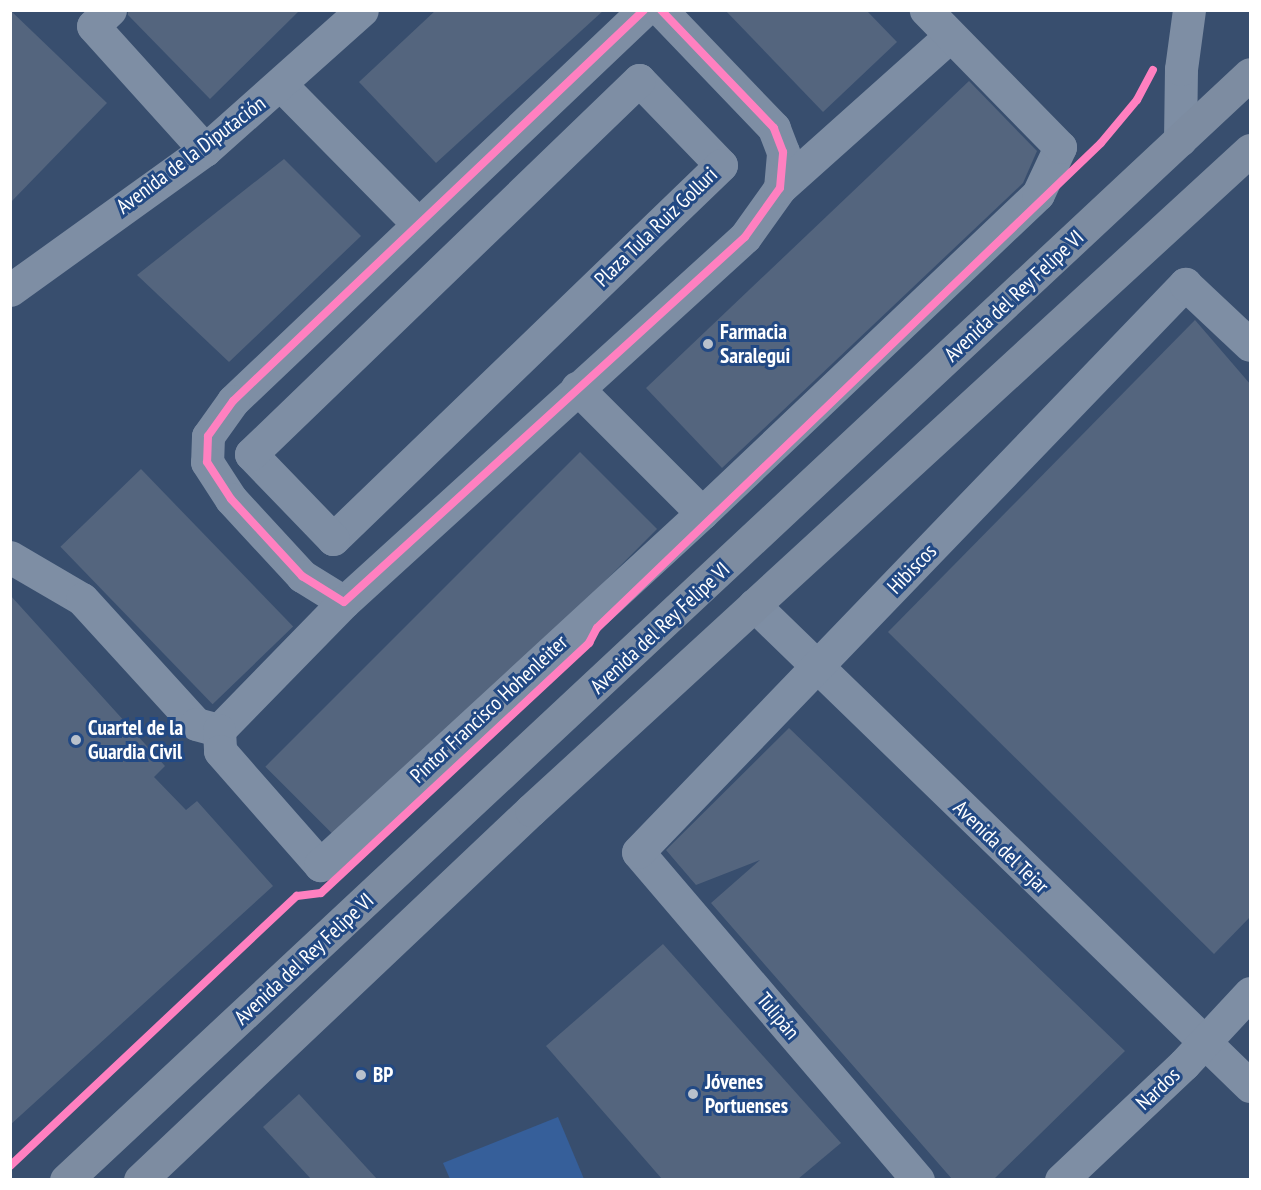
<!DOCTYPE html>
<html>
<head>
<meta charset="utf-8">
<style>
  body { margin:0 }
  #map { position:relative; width:1261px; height:1190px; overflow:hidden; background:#384e6e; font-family:"PT Sans Narrow",sans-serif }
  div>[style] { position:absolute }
  .green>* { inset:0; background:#365f9a }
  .building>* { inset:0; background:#54657e; transform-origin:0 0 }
  .minor>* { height:33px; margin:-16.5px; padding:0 16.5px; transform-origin:16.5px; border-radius:16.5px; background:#7e8ea4 }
  .major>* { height:33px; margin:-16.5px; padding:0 16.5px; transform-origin:16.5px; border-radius:16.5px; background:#7d8ca1 }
  .cycleway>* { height:8px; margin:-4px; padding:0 4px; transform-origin:4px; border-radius:4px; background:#ff80c0 }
  .dots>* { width:16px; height:16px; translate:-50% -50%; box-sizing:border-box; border:3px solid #224984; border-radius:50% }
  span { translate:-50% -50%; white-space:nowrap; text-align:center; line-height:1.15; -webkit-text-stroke:6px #224984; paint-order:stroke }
  .street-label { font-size:21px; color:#fff }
  .poi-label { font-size:21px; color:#fff; font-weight:700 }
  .left { translate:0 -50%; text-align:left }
  .frame { position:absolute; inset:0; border:12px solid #fff; pointer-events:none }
</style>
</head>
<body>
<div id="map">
  <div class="green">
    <div style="clip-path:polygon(558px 1117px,584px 1179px,450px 1179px,443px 1163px)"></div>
  </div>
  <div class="building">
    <div style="clip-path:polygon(10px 10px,107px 103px,10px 203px)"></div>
    <div style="clip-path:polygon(128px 10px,300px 10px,210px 99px,128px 15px)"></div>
    <div style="clip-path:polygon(436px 10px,604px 10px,436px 163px,359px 82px)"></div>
    <div style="clip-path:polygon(725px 10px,866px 10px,897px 42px,823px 112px)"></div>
    <div style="clip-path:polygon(969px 81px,1037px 151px,1023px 183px,722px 468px,646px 388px)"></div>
    <div style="clip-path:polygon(284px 159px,361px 236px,229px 362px,137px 275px)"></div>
    <div style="clip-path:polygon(1195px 320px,1251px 385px,1251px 916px,1214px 954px,888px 632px)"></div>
    <div style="left:580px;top:452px;width:109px;height:445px;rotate:45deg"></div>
    <div style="left:141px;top:469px;width:219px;height:112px;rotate:46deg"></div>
    <div style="clip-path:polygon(10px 595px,165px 766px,154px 777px,186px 810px,197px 801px,273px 886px,10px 1125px)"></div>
    <div style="clip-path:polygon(789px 728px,1125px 1051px,994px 1179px,952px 1179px,711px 903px,760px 860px,696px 885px,666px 850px)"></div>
    <div style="clip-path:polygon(663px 944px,841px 1143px,798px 1179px,662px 1179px,546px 1046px)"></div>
    <div style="clip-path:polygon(299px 1094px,377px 1179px,311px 1179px,263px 1127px)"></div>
  </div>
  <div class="minor">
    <div style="left:110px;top:10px;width:23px;rotate:137deg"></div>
    <div style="left:93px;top:26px;width:167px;rotate:47.9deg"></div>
    <div style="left:644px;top:10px;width:567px;rotate:136.43deg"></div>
    <div style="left:233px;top:401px;width:43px;rotate:125.5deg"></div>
    <div style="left:208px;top:436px;width:26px;rotate:92deg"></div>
    <div style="left:207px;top:462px;width:44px;rotate:57deg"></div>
    <div style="left:231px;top:499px;width:105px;rotate:47.3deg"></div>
    <div style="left:302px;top:576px;width:49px;rotate:31.8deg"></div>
    <div style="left:344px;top:602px;width:542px;rotate:-42.31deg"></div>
    <div style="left:745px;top:237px;width:60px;rotate:-54.5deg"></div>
    <div style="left:780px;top:188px;width:36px;rotate:-85deg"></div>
    <div style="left:783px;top:152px;width:26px;rotate:-111deg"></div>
    <div style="left:774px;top:128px;width:163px;rotate:-133.8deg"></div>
    <div style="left:639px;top:80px;width:118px;rotate:46deg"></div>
    <div style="left:721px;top:165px;width:539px;rotate:136.05deg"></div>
    <div style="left:333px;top:539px;width:118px;rotate:-134deg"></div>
    <div style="left:251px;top:454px;width:539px;rotate:-43.95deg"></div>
    <div style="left:282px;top:86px;width:192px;rotate:45.4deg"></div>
    <div style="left:1180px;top:140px;width:71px;rotate:-89.2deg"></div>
    <div style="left:1181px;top:69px;width:60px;rotate:-82.3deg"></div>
    <div style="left:780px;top:188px;width:227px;rotate:-41.8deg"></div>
    <div style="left:10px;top:290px;width:240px;rotate:-35.7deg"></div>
    <div style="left:205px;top:150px;width:210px;rotate:-41.7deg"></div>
    <div style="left:702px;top:513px;width:463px;rotate:-43.5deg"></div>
    <div style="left:1038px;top:194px;width:52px;rotate:-64.9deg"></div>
    <div style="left:1060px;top:147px;width:192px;rotate:-134.4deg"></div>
    <div style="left:10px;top:557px;width:83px;rotate:30.3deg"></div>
    <div style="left:82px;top:599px;width:169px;rotate:47.6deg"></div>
    <div style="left:196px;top:724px;width:24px;rotate:15deg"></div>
    <div style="left:219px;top:730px;width:179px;rotate:-45.7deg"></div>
    <div style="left:754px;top:605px;width:691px;rotate:44.12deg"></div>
    <div style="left:219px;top:730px;width:21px;rotate:87deg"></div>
    <div style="left:220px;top:751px;width:152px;rotate:48.7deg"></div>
    <div style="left:320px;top:865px;width:519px;rotate:-42.66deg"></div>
    <div style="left:702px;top:513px;width:177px;rotate:-135deg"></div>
    <div style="left:918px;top:1180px;width:431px;rotate:-130.5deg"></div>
    <div style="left:638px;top:852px;width:789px;rotate:-46.08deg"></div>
    <div style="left:1185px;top:284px;width:89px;rotate:43.2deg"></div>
    <div style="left:1061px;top:1180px;width:169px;rotate:-43.3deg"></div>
    <div style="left:1184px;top:1064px;width:97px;rotate:-47.1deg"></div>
  </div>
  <div class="major">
    <div style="left:66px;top:1180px;width:1620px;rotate:-43.05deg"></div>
    <div style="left:140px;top:1180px;width:538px;rotate:-43.42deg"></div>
    <div style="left:531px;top:810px;width:976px;rotate:-42.55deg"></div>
  </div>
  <div class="cycleway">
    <div style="left:644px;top:10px;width:567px;rotate:136.43deg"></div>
    <div style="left:233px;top:401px;width:43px;rotate:125.5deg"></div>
    <div style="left:208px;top:436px;width:26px;rotate:92deg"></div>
    <div style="left:207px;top:462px;width:44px;rotate:57deg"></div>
    <div style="left:231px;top:499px;width:105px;rotate:47.3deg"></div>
    <div style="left:302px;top:576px;width:49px;rotate:31.8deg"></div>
    <div style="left:344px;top:602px;width:542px;rotate:-42.31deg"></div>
    <div style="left:745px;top:237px;width:60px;rotate:-54.5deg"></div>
    <div style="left:780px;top:188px;width:36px;rotate:-85deg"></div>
    <div style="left:783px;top:152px;width:26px;rotate:-111deg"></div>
    <div style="left:774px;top:128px;width:163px;rotate:-133.8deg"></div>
    <div style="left:10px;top:1166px;width:394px;rotate:-43.3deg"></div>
    <div style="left:297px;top:896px;width:24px;rotate:-7deg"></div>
    <div style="left:321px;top:893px;width:367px;rotate:-43deg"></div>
    <div style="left:589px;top:643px;width:17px;rotate:-62deg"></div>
    <div style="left:597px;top:628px;width:699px;rotate:-43.9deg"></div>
    <div style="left:1101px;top:143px;width:56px;rotate:-50.1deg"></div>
    <div style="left:1137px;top:100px;width:34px;rotate:-62deg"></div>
  </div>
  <div class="dots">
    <div style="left:708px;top:344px;background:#b9c1cc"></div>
    <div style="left:76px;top:740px;background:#b9c1cc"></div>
    <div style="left:361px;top:1075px;background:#b9c1cc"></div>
    <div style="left:693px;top:1094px;background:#b9c1cc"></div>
  </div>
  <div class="street-label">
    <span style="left:191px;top:155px;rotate:-37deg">Avenida de la Diputación</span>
    <span style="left:656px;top:227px;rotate:-44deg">Plaza Tula Ruiz Golluri</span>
    <span style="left:1014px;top:296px;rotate:-43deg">Avenida del Rey Felipe VI</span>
    <span style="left:912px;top:569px;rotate:-46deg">Hibiscos</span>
    <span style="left:660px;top:628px;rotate:-43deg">Avenida del Rey Felipe VI</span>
    <span style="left:489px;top:709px;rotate:-43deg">Pintor Francisco Hohenleiter</span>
    <span style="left:1001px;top:847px;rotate:44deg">Avenida del Tejar</span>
    <span style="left:304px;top:959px;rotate:-43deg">Avenida del Rey Felipe VI</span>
    <span style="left:778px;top:1016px;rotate:50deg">Tulipán</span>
    <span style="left:1158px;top:1089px;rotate:-43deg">Nardos</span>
  </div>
  <div class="poi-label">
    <span class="left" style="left:720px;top:344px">Farmacia<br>Saralegui</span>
    <span class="left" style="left:88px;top:740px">Cuartel de la<br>Guardia Civil</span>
    <span class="left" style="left:373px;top:1075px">BP</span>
    <span class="left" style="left:705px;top:1094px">Jóvenes<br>Portuenses</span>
  </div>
  <div class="frame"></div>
</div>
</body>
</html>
